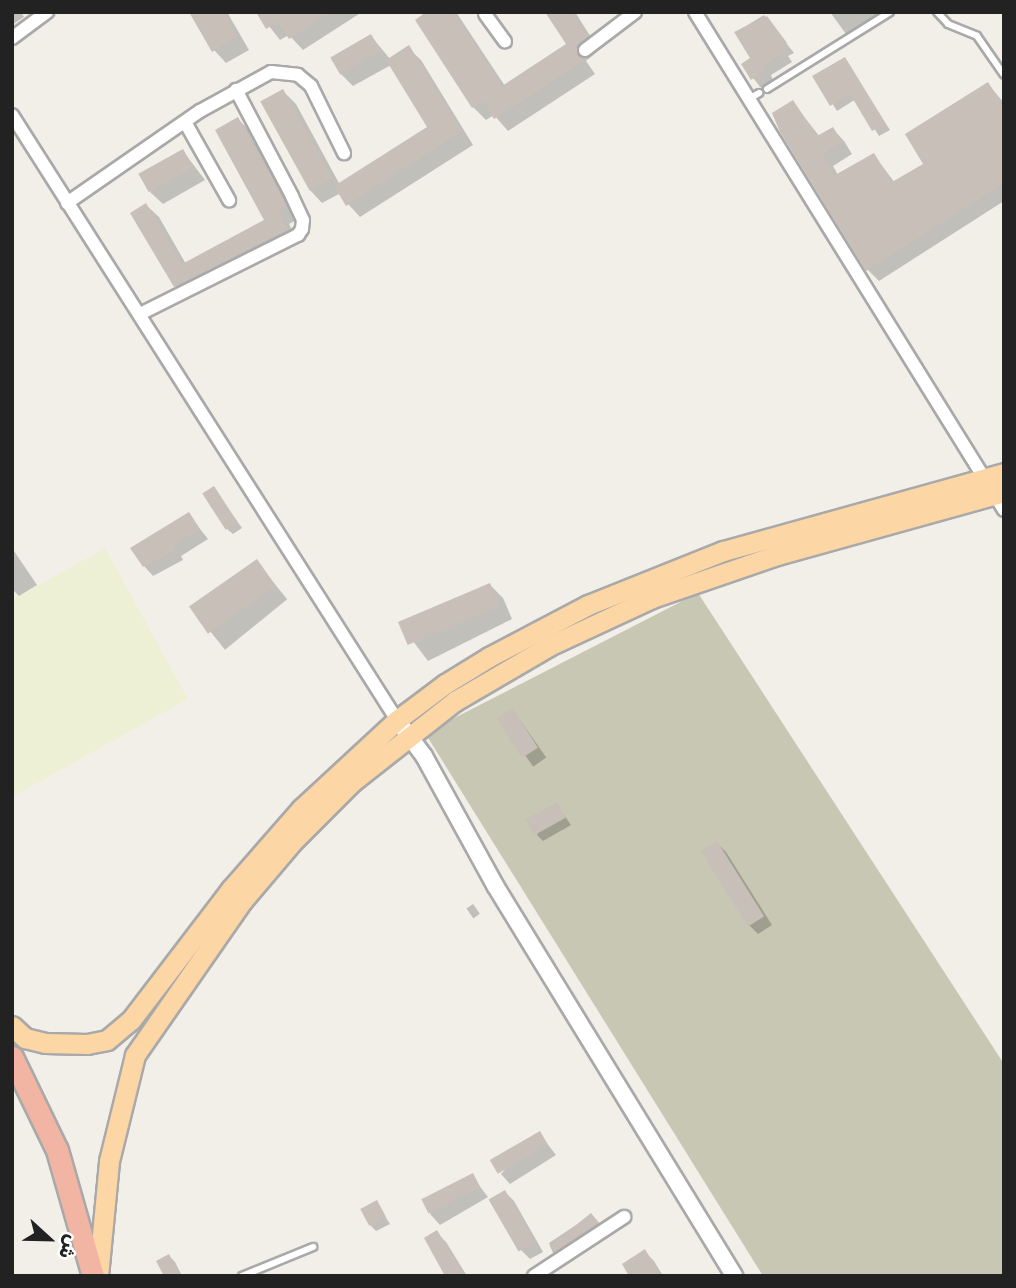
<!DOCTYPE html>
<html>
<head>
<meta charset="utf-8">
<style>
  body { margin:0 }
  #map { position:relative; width:1016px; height:1288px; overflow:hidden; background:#f2efe9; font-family:Rubik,"Noto Naskh Arabic",sans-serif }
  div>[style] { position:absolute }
  .construction>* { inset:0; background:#c7c7b4 }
  .farmland>* { inset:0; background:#eef0d5 }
  .shadow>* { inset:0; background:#0003; transform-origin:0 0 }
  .building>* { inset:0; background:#c7bfb8; transform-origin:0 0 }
  .roads { filter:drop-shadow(2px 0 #a9a9a9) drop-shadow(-2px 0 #a9a9a9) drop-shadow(0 2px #a9a9a9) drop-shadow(0 -2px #a9a9a9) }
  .service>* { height:6px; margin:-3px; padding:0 3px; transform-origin:3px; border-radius:3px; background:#fff }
  .minor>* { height:12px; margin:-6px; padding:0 6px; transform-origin:6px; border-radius:6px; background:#fff }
  .tertiary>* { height:16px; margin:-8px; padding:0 8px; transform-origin:8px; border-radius:8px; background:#fff }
  .primary>* { height:19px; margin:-9.5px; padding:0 9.5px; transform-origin:9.5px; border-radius:9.5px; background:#fcd6a4 }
  .trunk>* { height:21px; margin:-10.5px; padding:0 10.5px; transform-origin:10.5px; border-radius:10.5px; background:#f2b4a3 }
  span { translate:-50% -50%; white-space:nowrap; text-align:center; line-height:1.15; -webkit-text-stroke:5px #fff; paint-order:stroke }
  .frame { position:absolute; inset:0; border:14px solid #222; pointer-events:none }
  .north { position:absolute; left:14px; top:1204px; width:70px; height:70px; -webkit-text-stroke:5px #fff; paint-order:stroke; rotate:112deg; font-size:19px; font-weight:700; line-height:28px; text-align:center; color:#222 }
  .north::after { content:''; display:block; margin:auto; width:24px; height:32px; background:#222; clip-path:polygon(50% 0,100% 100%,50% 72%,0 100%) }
</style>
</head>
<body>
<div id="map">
  <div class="construction">
    <div style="clip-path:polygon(698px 593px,1004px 1064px,1004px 1276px,763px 1276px,425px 733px)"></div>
  </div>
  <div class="farmland">
    <div style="clip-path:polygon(105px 548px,188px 699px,12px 797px,12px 600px)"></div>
  </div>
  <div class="shadow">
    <div style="clip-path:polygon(12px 12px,21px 12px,24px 17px,12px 25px)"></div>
    <div style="clip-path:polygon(191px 12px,227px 12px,249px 50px,226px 63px,214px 50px)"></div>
    <div style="clip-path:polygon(258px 12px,362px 12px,303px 50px,289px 35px,280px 40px)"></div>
    <div style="clip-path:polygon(429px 12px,456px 12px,505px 86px,568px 45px,547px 12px,575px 12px,599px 50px,586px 61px,595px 74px,508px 131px,494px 115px,486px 120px,473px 107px,417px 20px)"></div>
    <div style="clip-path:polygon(761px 12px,766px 12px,763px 14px,794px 53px,788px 56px,792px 62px,771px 75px,773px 80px,761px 88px,743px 65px,753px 59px,736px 32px,764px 15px)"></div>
    <div style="clip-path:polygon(830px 12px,883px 12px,846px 34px)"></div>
    <div style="clip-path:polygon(371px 36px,390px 59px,408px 48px,421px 60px,473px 145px,360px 217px,339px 194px,322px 203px,310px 190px,283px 91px,296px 104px,340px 185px,430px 128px,391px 65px,353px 86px,341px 74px)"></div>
    <div style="clip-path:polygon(844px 59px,890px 130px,879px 136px,856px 99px,837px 111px,815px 76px)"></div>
    <div style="clip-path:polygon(988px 84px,1004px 103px,1004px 201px,879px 281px,868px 270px,782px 132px,793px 103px,820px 137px,833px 129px,844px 141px,852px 154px,833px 166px,838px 175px,874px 155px,895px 183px,926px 164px)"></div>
    <div style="clip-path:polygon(238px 119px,251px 132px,298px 219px,289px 224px,299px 243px,188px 299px,175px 286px,146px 205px,159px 217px,186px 264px,267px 221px)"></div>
    <div style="clip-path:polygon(183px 151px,205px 180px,163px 204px,150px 192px)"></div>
    <div style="clip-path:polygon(214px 489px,242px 528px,233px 534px,227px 529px)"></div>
    <div style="clip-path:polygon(188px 514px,208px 539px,181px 556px,183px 560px,153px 576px,144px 566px)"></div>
    <div style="clip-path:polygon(12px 548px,37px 585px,19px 596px,12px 589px)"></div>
    <div style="left:257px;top:562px;width:48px;height:80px;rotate:51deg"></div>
    <div style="clip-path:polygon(490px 585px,503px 598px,512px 619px,428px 661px,403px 628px)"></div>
    <div style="left:513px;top:710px;width:58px;height:16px;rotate:55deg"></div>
    <div style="clip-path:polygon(557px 805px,571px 825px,543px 841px,537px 835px)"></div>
    <div style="clip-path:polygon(717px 843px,726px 852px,772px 925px,758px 934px,749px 925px)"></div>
    <div style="left:473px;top:904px;width:12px;height:8px;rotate:55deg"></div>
    <div style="clip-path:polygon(539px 1133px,556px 1155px,510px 1184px,501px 1174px)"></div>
    <div style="clip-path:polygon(472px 1176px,488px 1197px,440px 1225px,431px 1215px,424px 1201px)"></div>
    <div style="clip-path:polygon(505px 1192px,514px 1201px,543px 1252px,530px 1259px,520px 1249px,491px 1200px)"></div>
    <div style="clip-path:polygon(376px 1202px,390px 1224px,376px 1231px,370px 1225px)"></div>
    <div style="clip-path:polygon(591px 1215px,607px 1233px,562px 1262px,553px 1253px,549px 1243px)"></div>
    <div style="clip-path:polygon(437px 1233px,446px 1242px,467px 1276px,447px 1276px)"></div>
    <div style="clip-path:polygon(645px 1252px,654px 1261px,663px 1276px,631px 1276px)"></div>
    <div style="clip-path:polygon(169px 1256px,175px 1262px,182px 1276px,166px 1276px)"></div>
  </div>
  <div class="building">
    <div style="clip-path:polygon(189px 12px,224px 12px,238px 36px,212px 52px)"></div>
    <div style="clip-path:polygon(256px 12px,330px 12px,289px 39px,278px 22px,266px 29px)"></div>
    <div style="clip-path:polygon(426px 12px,454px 12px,502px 86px,566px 44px,545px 12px,572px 12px,588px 37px,575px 47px,584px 61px,494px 119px,483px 101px,472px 108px,415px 20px)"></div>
    <div style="clip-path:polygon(767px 16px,787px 43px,781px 47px,785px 53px,763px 66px,766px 70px,751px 80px,741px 64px,750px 58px,734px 32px)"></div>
    <div style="left:371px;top:34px;width:20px;height:47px;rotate:60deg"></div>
    <div style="clip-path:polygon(409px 45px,462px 131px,346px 206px,334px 186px,427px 127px,386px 60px)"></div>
    <div style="clip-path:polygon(845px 57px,886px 124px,872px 131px,850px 94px,830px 106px,812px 76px)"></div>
    <div style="clip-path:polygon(988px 82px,1004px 107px,1004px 183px,866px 271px,780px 132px,772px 113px,793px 100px,817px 136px,833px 127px,842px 142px,823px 154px,835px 175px,874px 153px,892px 182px,923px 164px,905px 134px)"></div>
    <div style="left:283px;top:89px;width:102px;height:26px;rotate:61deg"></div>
    <div style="clip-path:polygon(238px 117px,287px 206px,278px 211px,288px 230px,174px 287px,130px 213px,146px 203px,182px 264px,264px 220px,215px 130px)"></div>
    <div style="left:183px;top:149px;width:21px;height:51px;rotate:61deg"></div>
    <div style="left:214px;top:486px;width:43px;height:14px;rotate:57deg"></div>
    <div style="clip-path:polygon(189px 512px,200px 529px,172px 546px,175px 551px,143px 567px,130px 548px)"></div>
    <div style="left:257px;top:559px;width:33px;height:83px;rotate:55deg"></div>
    <div style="left:490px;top:583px;width:25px;height:100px;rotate:67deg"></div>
    <div style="left:513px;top:708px;width:47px;height:19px;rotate:58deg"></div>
    <div style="left:557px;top:802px;width:18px;height:36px;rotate:61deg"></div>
    <div style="left:717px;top:841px;width:89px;height:19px;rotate:58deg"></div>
    <div style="left:540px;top:1131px;width:16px;height:58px;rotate:60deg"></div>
    <div style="left:473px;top:1173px;width:16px;height:58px;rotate:63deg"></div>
    <div style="left:505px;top:1190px;width:60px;height:19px;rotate:60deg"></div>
    <div style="left:377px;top:1200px;width:19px;height:19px;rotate:62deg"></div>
    <div style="left:591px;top:1213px;width:13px;height:53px;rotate:51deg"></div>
    <div style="clip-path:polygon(437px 1230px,465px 1276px,445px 1276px,424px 1238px)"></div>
    <div style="clip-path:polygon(645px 1249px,661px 1276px,629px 1276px,622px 1264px)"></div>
    <div style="clip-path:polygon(169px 1254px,181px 1276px,164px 1276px,156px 1261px)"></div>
  </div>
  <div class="roads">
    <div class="service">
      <div style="left:937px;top:12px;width:16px;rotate:47deg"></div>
      <div style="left:948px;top:24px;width:31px;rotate:22deg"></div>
      <div style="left:977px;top:36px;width:47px;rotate:55.3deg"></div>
      <div style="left:767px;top:89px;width:145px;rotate:-32deg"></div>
      <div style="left:749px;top:99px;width:12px;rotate:-31deg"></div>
      <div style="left:242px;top:1276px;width:77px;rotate:-22.2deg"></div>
    </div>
    <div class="minor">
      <div style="left:695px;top:12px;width:586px;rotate:58.18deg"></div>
      <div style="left:485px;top:14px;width:34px;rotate:54deg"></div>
      <div style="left:12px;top:38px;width:44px;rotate:-36.6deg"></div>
      <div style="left:585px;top:50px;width:63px;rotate:-37.2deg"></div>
      <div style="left:12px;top:115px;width:717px;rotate:57.53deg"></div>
      <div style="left:185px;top:122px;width:90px;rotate:60.6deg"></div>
      <div style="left:67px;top:203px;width:162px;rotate:-34.7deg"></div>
      <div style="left:200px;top:111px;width:81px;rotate:-28.8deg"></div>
      <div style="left:271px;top:72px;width:27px;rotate:6deg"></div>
      <div style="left:298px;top:75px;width:17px;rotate:40deg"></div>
      <div style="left:311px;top:86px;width:75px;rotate:63.8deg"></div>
      <div style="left:140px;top:314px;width:177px;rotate:-26.6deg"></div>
      <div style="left:298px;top:235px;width:7px;rotate:-56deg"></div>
      <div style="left:302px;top:229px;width:9px;rotate:-84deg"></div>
      <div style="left:303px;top:220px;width:26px;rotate:-115deg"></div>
      <div style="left:292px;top:196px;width:120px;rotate:-117.8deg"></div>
      <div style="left:534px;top:1276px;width:108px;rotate:-33.2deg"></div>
    </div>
    <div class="tertiary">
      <div style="left:397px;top:720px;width:45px;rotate:53.1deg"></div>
      <div style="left:424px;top:756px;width:149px;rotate:61.2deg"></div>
      <div style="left:496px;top:887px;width:456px;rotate:58.5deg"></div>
    </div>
    <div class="primary">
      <div style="left:12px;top:1026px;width:18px;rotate:43deg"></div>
      <div style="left:25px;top:1038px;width:21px;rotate:14deg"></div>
      <div style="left:45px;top:1043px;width:42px;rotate:1.4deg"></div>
      <div style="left:87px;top:1044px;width:20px;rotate:-11deg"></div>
      <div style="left:107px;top:1040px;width:31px;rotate:-40deg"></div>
      <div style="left:131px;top:1020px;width:165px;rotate:-52.6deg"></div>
      <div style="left:231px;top:889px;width:106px;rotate:-48.8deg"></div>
      <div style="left:301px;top:809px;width:131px;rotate:-42.8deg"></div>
      <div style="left:397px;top:720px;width:60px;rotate:-36.9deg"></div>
      <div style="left:445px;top:684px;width:52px;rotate:-31.5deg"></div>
      <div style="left:489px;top:657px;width:112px;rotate:-27.7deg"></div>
      <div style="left:588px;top:605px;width:145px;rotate:-21.8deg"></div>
      <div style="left:723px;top:551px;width:292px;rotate:-15.5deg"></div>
      <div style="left:98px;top:1276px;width:116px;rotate:-84.5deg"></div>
      <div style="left:109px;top:1161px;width:109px;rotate:-76.2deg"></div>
      <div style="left:135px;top:1055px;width:188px;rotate:-55.2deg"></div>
      <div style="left:242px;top:901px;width:77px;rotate:-49.7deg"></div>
      <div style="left:292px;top:842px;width:85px;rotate:-45deg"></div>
      <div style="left:352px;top:782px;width:131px;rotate:-38.2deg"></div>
      <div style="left:455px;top:701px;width:109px;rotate:-30.3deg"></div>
      <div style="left:549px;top:646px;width:114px;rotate:-25deg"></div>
      <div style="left:652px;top:598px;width:132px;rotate:-19deg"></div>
      <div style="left:777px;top:555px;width:236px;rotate:-15.5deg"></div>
    </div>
    <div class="trunk">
      <div style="left:12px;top:1057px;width:103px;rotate:64.2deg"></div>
      <div style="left:57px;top:1150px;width:131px;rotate:74.1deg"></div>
    </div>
  </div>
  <div class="frame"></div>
  <div class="north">ش</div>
</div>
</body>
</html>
